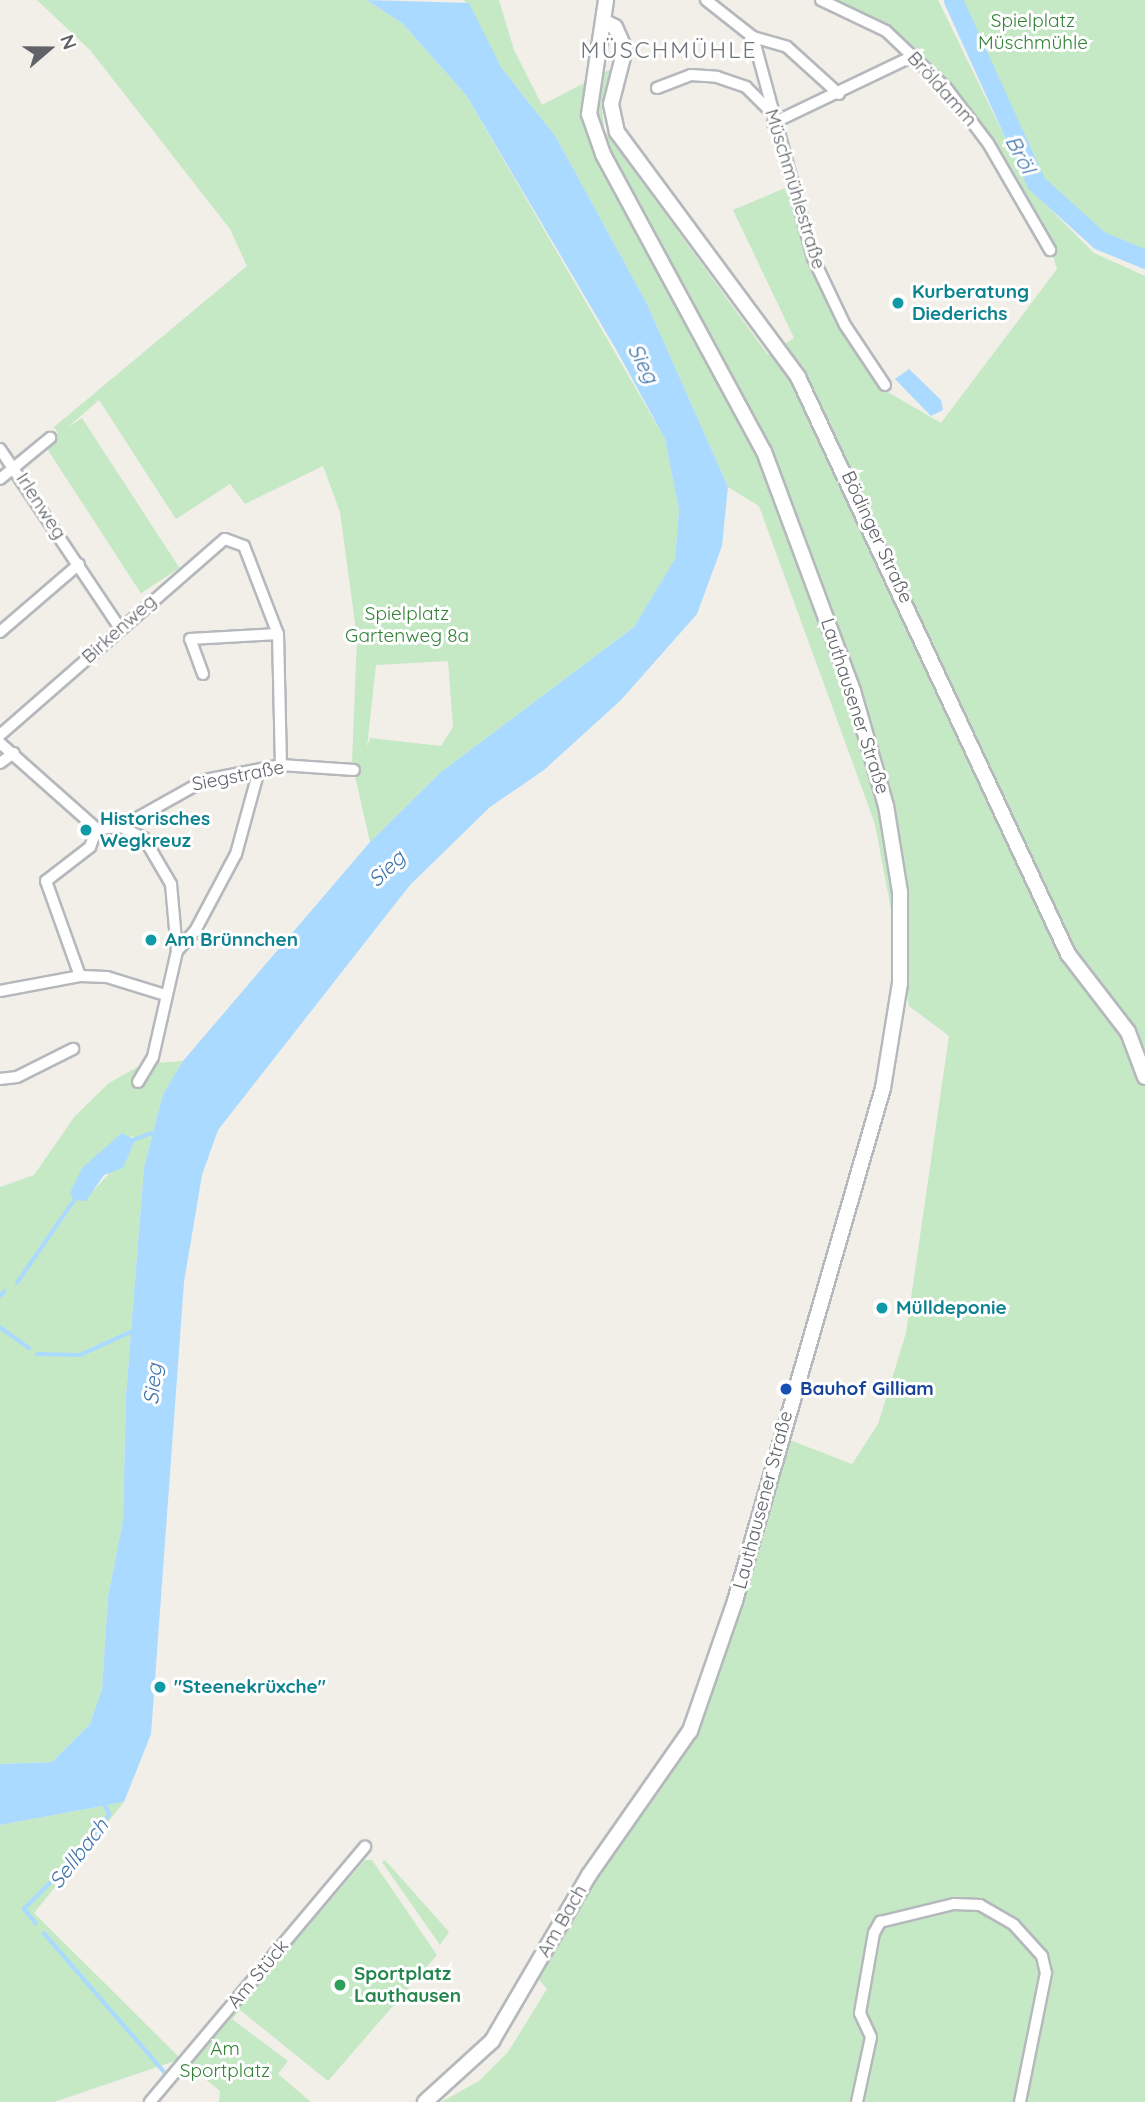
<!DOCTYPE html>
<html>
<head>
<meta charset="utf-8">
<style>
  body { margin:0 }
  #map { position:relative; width:1145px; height:2102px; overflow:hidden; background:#f1efe8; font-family:Quicksand,sans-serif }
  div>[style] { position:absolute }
  .green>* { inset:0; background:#c5e8c5; transform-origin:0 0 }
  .water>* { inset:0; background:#aadaff }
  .stream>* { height:3.5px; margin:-1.75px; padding:0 1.75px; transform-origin:1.75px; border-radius:1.75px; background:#aadaff }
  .river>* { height:19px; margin:-9.5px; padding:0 9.5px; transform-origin:9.5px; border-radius:9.5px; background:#aadaff }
  .roads { filter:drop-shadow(2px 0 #b5b8bc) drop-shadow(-2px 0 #b5b8bc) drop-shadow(0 2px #b5b8bc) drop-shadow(0 -2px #b5b8bc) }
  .street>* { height:10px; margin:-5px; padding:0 5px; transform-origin:5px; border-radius:5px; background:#fff }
  .secondary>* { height:14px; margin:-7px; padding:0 7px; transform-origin:7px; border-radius:7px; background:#fff }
  .dots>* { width:19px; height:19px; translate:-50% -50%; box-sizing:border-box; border:4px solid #fff; border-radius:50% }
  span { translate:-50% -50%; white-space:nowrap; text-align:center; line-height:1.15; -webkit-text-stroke:6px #fff; paint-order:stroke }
  .park-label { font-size:19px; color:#348238 }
  .street-label { font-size:19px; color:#5f6368 }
  .culture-label { font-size:19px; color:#0d838f; font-weight:700 }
  .left { translate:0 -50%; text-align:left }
  .transit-label { font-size:19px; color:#164399; font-weight:700 }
  .leisure-label { font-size:19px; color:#27864d; font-weight:700 }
  .water-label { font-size:21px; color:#4174aa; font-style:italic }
  .quarter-label { font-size:23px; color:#70757a; letter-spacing:2px }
  .north { position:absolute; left:14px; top:14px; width:70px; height:70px; -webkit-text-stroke:5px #fff; paint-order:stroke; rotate:70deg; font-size:19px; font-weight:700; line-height:28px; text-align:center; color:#5f6368 }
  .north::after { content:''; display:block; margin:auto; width:24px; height:32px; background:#5f6368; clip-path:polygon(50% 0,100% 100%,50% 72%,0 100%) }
</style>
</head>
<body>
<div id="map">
  <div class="green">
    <div style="clip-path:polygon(evenodd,37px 0,367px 0,403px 24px,466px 95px,665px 439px,679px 510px,675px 560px,634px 627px,441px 772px,370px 842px,352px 763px,357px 638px,340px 512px,323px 466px,245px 504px,230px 484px,176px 519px,99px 400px,59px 435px,54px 427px,247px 266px,230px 229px,90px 50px,37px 0,448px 661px,453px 727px,441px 746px,370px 738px,367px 747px,376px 665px,448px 661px)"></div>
    <div style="clip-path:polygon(464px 0,499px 0,514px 50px,542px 105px,613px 68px,602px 105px,604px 130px,768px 355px,794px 338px,733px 210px,785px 188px,881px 388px,941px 423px,1057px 269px,1050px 245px,961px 99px,888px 29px,828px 0,938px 0,1030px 189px,1094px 253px,1145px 276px,1145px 2102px,441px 2102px,479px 2081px,508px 2052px,547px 1989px,536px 1976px,691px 1731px,787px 1439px,852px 1464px,878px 1424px,906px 1333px,949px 1036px,909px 1006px,875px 824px,759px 506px,728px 487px,647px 304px,556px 137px,501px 67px)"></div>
    <div style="clip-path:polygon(958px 0,1145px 0,1145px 255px,1103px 238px,1040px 182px,982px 57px,997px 42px,970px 30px)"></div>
    <div style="left:82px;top:418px;width:179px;height:46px;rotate:57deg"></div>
    <div style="clip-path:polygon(evenodd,183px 1061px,163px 1094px,144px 1167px,126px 1396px,123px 1520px,108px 1597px,102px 1689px,90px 1724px,52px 1762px,0 1764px,0 1187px,34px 1175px,75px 1116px,109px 1083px,143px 1064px,183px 1061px,134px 1135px,115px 1167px,94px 1190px,89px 1163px,134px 1135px)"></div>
    <div style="clip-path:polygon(124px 1802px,34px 1913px,181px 2059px,54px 2102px,0 2102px,0 1825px)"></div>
    <div style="clip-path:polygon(365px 1860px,372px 1860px,437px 1955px,328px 2081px,240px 2010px,232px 2019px,288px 2061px,278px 2074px,311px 2102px,219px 2102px,220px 2091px,188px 2065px)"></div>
    <div style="clip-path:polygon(385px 1860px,449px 1932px,440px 1945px,382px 1862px)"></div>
  </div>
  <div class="water">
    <div style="clip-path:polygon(367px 0,469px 3px,501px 67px,556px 137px,647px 304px,728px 487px,722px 546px,697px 614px,621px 700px,544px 770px,490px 807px,410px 885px,218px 1130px,202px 1175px,184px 1282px,151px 1734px,124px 1802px,0 1825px,0 1764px,52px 1762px,90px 1724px,102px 1689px,108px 1597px,123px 1520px,126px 1396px,144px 1167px,163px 1094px,183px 1061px,370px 842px,441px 772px,634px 627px,675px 559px,679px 510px,665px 439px,617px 351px,466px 95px,403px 24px)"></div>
    <div style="clip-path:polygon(909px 369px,941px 400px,943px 410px,931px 416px,895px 379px)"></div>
    <div style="clip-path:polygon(122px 1133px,135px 1140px,123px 1168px,104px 1175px,86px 1201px,74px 1200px,70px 1193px,82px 1168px)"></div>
  </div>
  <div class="stream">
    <div style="left:131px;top:1141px;width:22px;rotate:-21deg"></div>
    <div style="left:17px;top:1283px;width:106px;rotate:-55.4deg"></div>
    <div style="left:0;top:1296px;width:6px;rotate:-45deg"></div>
    <div style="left:0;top:1327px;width:36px;rotate:36deg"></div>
    <div style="left:37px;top:1354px;width:43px;rotate:1.3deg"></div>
    <div style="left:80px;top:1355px;width:58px;rotate:-24.4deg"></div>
    <div style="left:36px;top:1924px;width:19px;rotate:-129deg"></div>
    <div style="left:24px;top:1909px;width:98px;rotate:-45deg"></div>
    <div style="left:93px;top:1840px;width:31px;rotate:-58deg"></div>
    <div style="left:109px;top:1814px;width:11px;rotate:-117deg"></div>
    <div style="left:44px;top:1933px;width:189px;rotate:49.1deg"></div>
  </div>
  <div class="river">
    <div style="left:953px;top:0;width:201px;rotate:65.6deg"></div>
    <div style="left:1036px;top:183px;width:85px;rotate:42.1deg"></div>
    <div style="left:1099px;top:240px;width:50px;rotate:22.4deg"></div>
  </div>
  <div class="roads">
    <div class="street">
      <div style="left:706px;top:0;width:60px;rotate:38.2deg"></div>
      <div style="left:753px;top:37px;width:229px;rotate:74.8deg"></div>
      <div style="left:813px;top:258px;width:74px;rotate:64.5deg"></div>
      <div style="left:845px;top:325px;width:72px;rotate:56.3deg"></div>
      <div style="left:821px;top:0;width:72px;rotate:25.5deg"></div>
      <div style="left:886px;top:31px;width:84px;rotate:43.6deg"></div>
      <div style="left:947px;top:89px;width:68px;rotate:52.8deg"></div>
      <div style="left:988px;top:143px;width:124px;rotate:59.9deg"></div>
      <div style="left:753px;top:37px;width:35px;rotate:16deg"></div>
      <div style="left:787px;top:47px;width:70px;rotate:42.1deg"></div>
      <div style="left:657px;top:88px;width:36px;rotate:-21deg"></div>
      <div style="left:691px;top:75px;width:26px;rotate:4deg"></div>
      <div style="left:717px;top:77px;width:31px;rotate:19deg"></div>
      <div style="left:746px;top:87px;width:33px;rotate:45deg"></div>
      <div style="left:773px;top:123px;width:157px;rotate:-25.6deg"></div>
      <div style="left:0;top:449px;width:216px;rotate:56.2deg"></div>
      <div style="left:0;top:479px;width:65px;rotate:-39.4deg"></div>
      <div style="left:0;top:632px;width:104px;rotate:-40.7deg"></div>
      <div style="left:203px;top:674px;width:37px;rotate:-110deg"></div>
      <div style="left:190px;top:639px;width:88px;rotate:-3.3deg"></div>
      <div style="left:0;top:735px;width:298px;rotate:-41.1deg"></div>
      <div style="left:225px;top:539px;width:20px;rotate:20deg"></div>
      <div style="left:244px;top:546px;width:94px;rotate:68.9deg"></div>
      <div style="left:278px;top:634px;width:131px;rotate:88.7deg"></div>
      <div style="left:0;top:743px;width:130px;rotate:41.6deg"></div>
      <div style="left:97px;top:829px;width:24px;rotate:-5deg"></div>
      <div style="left:121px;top:827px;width:96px;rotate:-29.2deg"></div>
      <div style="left:205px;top:780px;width:77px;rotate:-11.2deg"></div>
      <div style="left:281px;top:765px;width:73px;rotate:3.9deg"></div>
      <div style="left:0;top:763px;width:17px;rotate:-36deg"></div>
      <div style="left:121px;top:827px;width:25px;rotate:26deg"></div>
      <div style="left:144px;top:838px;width:53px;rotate:59.6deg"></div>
      <div style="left:171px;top:884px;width:67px;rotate:84.9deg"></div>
      <div style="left:177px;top:951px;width:109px;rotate:102.8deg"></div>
      <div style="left:153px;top:1057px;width:29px;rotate:121deg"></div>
      <div style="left:177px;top:951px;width:27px;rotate:-48deg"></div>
      <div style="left:195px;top:931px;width:87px;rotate:-62deg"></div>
      <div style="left:236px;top:854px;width:87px;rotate:-74.7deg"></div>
      <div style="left:80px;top:976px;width:101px;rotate:-109.7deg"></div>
      <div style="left:46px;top:881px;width:56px;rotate:-37.7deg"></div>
      <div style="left:90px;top:847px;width:19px;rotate:-69deg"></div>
      <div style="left:0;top:991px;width:81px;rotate:-10.6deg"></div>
      <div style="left:80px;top:976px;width:27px;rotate:2deg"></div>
      <div style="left:107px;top:977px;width:61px;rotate:17.2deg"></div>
      <div style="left:0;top:1079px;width:17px;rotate:-7deg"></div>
      <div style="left:17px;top:1077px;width:63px;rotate:-26.6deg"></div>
      <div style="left:150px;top:2102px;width:334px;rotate:-49.9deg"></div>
      <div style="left:857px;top:2102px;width:66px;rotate:-77.8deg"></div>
      <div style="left:871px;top:2037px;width:26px;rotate:-115deg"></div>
      <div style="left:860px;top:2013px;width:81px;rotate:-80.1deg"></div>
      <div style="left:874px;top:1933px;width:13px;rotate:-61deg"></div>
      <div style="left:880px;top:1922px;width:76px;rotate:-13.7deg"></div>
      <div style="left:954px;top:1904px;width:26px;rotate:2deg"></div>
      <div style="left:980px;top:1905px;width:39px;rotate:30deg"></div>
      <div style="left:1014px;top:1925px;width:42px;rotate:47.9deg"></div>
      <div style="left:1042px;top:1956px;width:17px;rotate:77deg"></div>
      <div style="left:1046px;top:1973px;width:132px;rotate:101.4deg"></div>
    </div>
    <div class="secondary">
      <div style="left:605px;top:22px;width:11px;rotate:27deg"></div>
      <div style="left:615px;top:27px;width:24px;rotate:66deg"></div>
      <div style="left:625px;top:49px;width:57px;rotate:104.3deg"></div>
      <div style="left:611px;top:104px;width:29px;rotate:78deg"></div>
      <div style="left:617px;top:132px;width:305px;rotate:53.5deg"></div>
      <div style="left:798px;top:377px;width:637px;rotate:64.92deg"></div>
      <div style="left:1068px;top:954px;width:98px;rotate:52.4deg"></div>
      <div style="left:1128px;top:1032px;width:48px;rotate:69.3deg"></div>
      <div style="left:425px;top:2102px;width:91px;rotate:-42.3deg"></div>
      <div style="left:492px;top:2041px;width:192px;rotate:-59.7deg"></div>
      <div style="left:589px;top:1875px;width:176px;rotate:-55deg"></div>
      <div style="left:690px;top:1731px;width:138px;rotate:-70.9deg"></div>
      <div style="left:735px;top:1601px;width:534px;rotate:-73.91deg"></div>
      <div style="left:883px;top:1088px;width:106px;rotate:-80.8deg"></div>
      <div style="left:900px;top:983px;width:91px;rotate:-90deg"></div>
      <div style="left:900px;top:892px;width:87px;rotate:-99.2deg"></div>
      <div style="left:886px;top:806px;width:120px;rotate:-106deg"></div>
      <div style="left:853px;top:691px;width:255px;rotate:-110.4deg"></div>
      <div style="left:764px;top:452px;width:339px;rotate:-118.4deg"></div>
      <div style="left:603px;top:154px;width:42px;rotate:-109.3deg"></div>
      <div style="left:589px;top:114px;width:115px;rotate:-81.5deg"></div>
    </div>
  </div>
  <div class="dots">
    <div style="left:898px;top:303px;background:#0f9aa8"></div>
    <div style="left:86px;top:830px;background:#0f9aa8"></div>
    <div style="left:151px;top:940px;background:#0f9aa8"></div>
    <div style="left:882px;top:1308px;background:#0f9aa8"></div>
    <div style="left:786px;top:1389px;background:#1a4fb4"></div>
    <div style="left:160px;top:1687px;background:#0f9aa8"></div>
    <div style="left:340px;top:1985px;background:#2e9e5b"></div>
  </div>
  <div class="park-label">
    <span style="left:1033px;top:32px">Spielplatz<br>Müschmühle</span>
    <span style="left:407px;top:625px">Spielplatz<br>Gartenweg 8a</span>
    <span style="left:225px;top:2060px">Am<br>Sportplatz</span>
  </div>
  <div class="street-label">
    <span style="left:942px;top:89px;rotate:48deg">Bröldamm</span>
    <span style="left:795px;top:189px;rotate:73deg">Müschmühlestraße</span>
    <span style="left:41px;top:506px;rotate:57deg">Irlenweg</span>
    <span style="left:877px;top:537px;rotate:65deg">Bödinger Straße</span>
    <span style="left:119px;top:629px;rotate:-42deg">Birkenweg</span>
    <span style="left:855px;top:706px;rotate:72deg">Lauthausener Straße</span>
    <span style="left:238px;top:776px;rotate:-11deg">Siegstraße</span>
    <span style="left:763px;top:1500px;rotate:-75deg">Lauthausener Straße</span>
    <span style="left:562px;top:1921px;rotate:-60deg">Am Bach</span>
    <span style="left:258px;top:1974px;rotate:-50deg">Am Stück</span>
  </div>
  <div class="culture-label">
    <span class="left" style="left:912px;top:303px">Kurberatung<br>Diederichs</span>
    <span class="left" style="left:100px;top:830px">Historisches<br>Wegkreuz</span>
    <span class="left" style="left:165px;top:940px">Am Brünnchen</span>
    <span class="left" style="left:896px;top:1308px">Mülldeponie</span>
    <span class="left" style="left:174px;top:1687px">"Steenekrüxche"</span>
  </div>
  <div class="transit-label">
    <span class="left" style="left:800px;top:1389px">Bauhof Gilliam</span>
  </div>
  <div class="leisure-label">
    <span class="left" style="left:354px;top:1985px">Sportplatz<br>Lauthausen</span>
  </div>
  <div class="water-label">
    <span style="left:1021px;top:154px;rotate:62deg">Bröl</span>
    <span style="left:644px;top:363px;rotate:62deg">Sieg</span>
    <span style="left:386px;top:868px;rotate:-44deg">Sieg</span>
    <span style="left:152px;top:1384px;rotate:-85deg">Sieg</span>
    <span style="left:78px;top:1853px;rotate:-52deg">Sellbach</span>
  </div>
  <div class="quarter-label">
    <span style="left:669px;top:50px">MÜSCHMÜHLE</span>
  </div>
  <div class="north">N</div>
</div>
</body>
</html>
